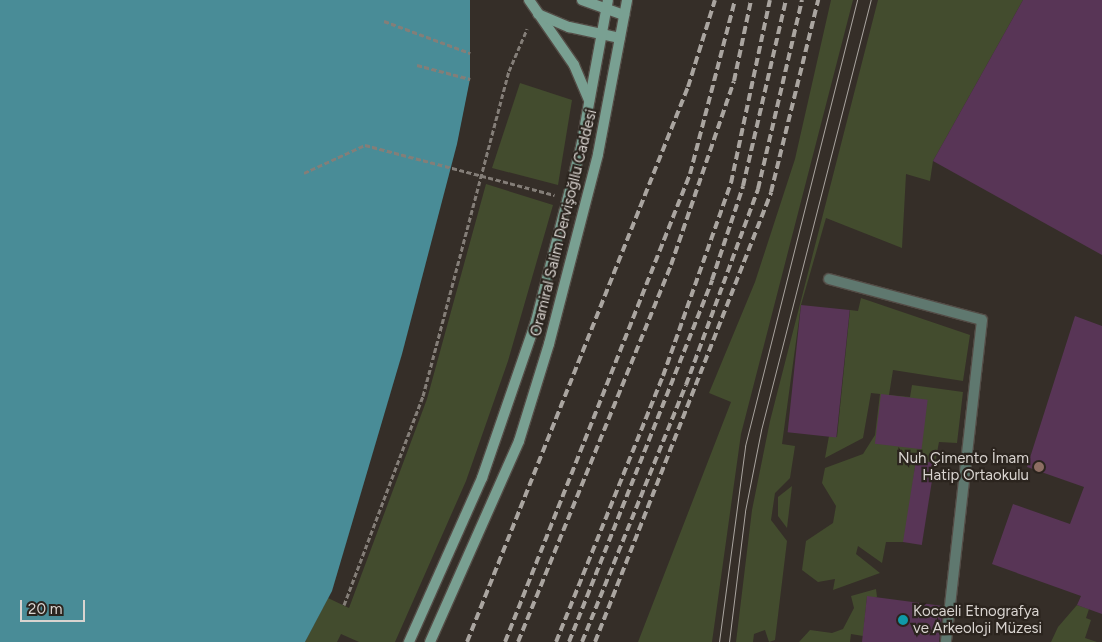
<!DOCTYPE html>
<html>
<head>
<meta charset="utf-8">
<style>
  body { margin:0 }
  #map { position:relative; width:1102px; height:642px; overflow:hidden; background:#352e28; font-family:Figtree,sans-serif }
  div>[style] { position:absolute }
  .green>* { inset:0; background:#434c2e }
  .water>* { inset:0; background:#498c97 }
  .building>* { inset:0; background:#583556; transform-origin:0 0 }
  .path>* { height:3px; margin-top:-1.5px; transform-origin:0; background:repeating-linear-gradient(90deg,#847e78 0 5px,transparent 0 7.5px) }
  .roads { filter:drop-shadow(1px 0 #534c46) drop-shadow(-1px 0 #534c46) drop-shadow(0 1px #534c46) drop-shadow(0 -1px #534c46) }
  .lane>* { height:10px; margin:-5px; padding:0 5px; transform-origin:5px; border-radius:5px; background:#5f786f }
  .secondary>* { height:10px; margin:-5px; padding:0 5px; transform-origin:5px; border-radius:5px; background:#79a092 }
  .tram>* { height:1px; margin:-0.5px; padding:0 0.5px; transform-origin:0.5px; border-radius:0.5px; background:#aaa5a0 }
  .rail>* { height:4px; margin-top:-2px; transform-origin:0; background:repeating-linear-gradient(90deg,#aaa5a0 0 8px,transparent 0 12px) }
  .dots>* { width:14px; height:14px; translate:-50% -50%; box-sizing:border-box; border:2px solid #2b241e; border-radius:50% }
  span { translate:-50% -50%; white-space:nowrap; text-align:center; line-height:1.15; -webkit-text-stroke:4.5px #2b241e; paint-order:stroke }
  .street-label { font-size:15px; color:#d9d4d0 }
  .poi-label { font-size:15px; color:#d9d4d0 }
  .right { translate:-100% -50%; text-align:right }
  .left { translate:0 -50%; text-align:left }
  .scale { position:absolute; left:20px; top:600px; width:65px; height:22px; box-sizing:border-box; border:2px solid #d9d4d0; border-top:0; padding-left:6px; font-size:15px; line-height:18px; white-space:nowrap; color:#d9d4d0; -webkit-text-stroke:4px #2b241e; paint-order:stroke }
</style>
</head>
<body>
<div id="map">
  <div class="green">
    <div style="clip-path:polygon(831px 0,853px 0,741px 434px,712px 642px,638px 642px,731px 402px,709px 393px,755px 282px,795px 159px)"></div>
    <div style="clip-path:polygon(878px 0,1023px 0,933px 161px,930px 181px,906px 174px,902px 248px,826px 218px,801px 305px,782px 444px,795px 446px,790px 478px,775px 493px,771px 520px,787px 541px,775px 640px,769px 642px,765px 630px,754px 634px,753px 642px,736px 642px,752px 510px,770px 421px)"></div>
    <div style="clip-path:polygon(520px 83px,572px 100px,558px 185px,492px 168px)"></div>
    <div style="clip-path:polygon(486px 184px,553px 205px,508px 361px,466px 481px,395px 642px,359px 642px,341px 634px,337px 642px,305px 642px,328px 598px,349px 608px,427px 399px)"></div>
    <div style="clip-path:polygon(861px 298px,970px 335px,963px 381px,893px 370px,889px 395px,910px 397px,912px 385px,963px 392px,957px 443px,939px 442px,935px 463px,916px 460px,905px 542px,886px 542px,882px 563px,858px 546px,856px 554px,880px 573px,833px 590px,835px 579px,818px 582px,802px 570px,806px 541px,833px 523px,836px 506px,822px 483px,825px 468px,863px 454px,875px 435px,880px 394px,871px 393px,863px 438px,825px 458px,829px 436px,837px 437px,850px 310px,858px 311px)"></div>
    <div style="clip-path:polygon(792px 486px,787px 528px,778px 516px,778px 497px)"></div>
    <div style="clip-path:polygon(876px 589px,877px 597px,867px 597px,863px 636px,851px 634px,850px 642px,799px 642px,810px 630px,832px 633px,843px 629px,854px 608px,851px 596px)"></div>
    <div style="clip-path:polygon(1077px 605px,1089px 609px,1086px 618px,1091px 620px,1085px 638px,1097px 642px,1051px 642px,1058px 627px)"></div>
  </div>
  <div class="water">
    <div style="clip-path:polygon(0 0,470px 0,470px 79px,457px 144px,402px 354px,332px 591px,305px 642px,0 642px)"></div>
  </div>
  <div class="building">
    <div style="clip-path:polygon(1023px 0,1102px 0,1102px 255px,933px 161px)"></div>
    <div style="left:801px;top:305px;width:49px;height:128px;rotate:6deg"></div>
    <div style="clip-path:polygon(1075px 316px,1102px 326px,1102px 614px,1077px 605px,1081px 596px,992px 564px,1013px 504px,1070px 524px,1084px 487px,1027px 467px)"></div>
    <div style="left:881px;top:394px;width:47px;height:50px;rotate:7deg"></div>
    <div style="left:916px;top:460px;width:19px;height:83px;rotate:9deg"></div>
    <div style="clip-path:polygon(867px 596px,943px 606px,939px 642px,862px 642px)"></div>
  </div>
  <div class="path">
    <div style="left:384px;top:21px;width:92px;rotate:20.4deg"></div>
    <div style="left:417px;top:65px;width:55px;rotate:14.8deg"></div>
    <div style="left:304px;top:173px;width:67px;rotate:-24.7deg"></div>
    <div style="left:365px;top:145px;width:196px;rotate:14.8deg"></div>
    <div style="left:344px;top:605px;width:223px;rotate:-69.3deg"></div>
    <div style="left:423px;top:396px;width:336px;rotate:-75.2deg"></div>
    <div style="left:509px;top:71px;width:46px;rotate:-66.8deg"></div>
  </div>
  <div class="roads">
    <div class="lane">
      <div style="left:829px;top:279px;width:158px;rotate:15deg"></div>
      <div style="left:982px;top:320px;width:324px;rotate:96.4deg"></div>
    </div>
    <div class="secondary">
      <div style="left:529px;top:0;width:79px;rotate:55.3deg"></div>
      <div style="left:574px;top:65px;width:39px;rotate:67deg"></div>
      <div style="left:582px;top:0;width:45px;rotate:19.7deg"></div>
      <div style="left:538px;top:14px;width:34px;rotate:23deg"></div>
      <div style="left:569px;top:27px;width:52px;rotate:12.2deg"></div>
      <div style="left:409px;top:642px;width:180px;rotate:-66deg"></div>
      <div style="left:482px;top:478px;width:166px;rotate:-71deg"></div>
      <div style="left:536px;top:321px;width:180px;rotate:-75.5deg"></div>
      <div style="left:581px;top:147px;width:149px;rotate:-79.6deg"></div>
      <div style="left:430px;top:642px;width:220px;rotate:-66.1deg"></div>
      <div style="left:519px;top:441px;width:102px;rotate:-72.8deg"></div>
      <div style="left:549px;top:344px;width:196px;rotate:-75.5deg"></div>
      <div style="left:598px;top:154px;width:157px;rotate:-79.3deg"></div>
    </div>
  </div>
  <div class="tram">
    <div style="left:719px;top:642px;width:198px;rotate:-82.4deg"></div>
    <div style="left:745px;top:446px;width:460px;rotate:-75.9deg"></div>
    <div style="left:729px;top:642px;width:132px;rotate:-83deg"></div>
    <div style="left:745px;top:511px;width:83px;rotate:-78.8deg"></div>
    <div style="left:761px;top:430px;width:444px;rotate:-75.7deg"></div>
  </div>
  <div class="rail">
    <div style="left:467px;top:642px;width:597px;rotate:-68.29deg"></div>
    <div style="left:688px;top:87px;width:91px;rotate:-72.8deg"></div>
    <div style="left:505px;top:642px;width:503px;rotate:-68.43deg"></div>
    <div style="left:690px;top:174px;width:180px;rotate:-75.5deg"></div>
    <div style="left:518px;top:642px;width:407px;rotate:-67.9deg"></div>
    <div style="left:671px;top:265px;width:194px;rotate:-71.1deg"></div>
    <div style="left:734px;top:81px;width:83px;rotate:-78.1deg"></div>
    <div style="left:556px;top:642px;width:287px;rotate:-68.1deg"></div>
    <div style="left:663px;top:376px;width:205px;rotate:-70.6deg"></div>
    <div style="left:731px;top:183px;width:187px;rotate:-78deg"></div>
    <div style="left:569px;top:642px;width:389px;rotate:-68.4deg"></div>
    <div style="left:712px;top:280px;width:99px;rotate:-71.7deg"></div>
    <div style="left:743px;top:186px;width:191px;rotate:-77deg"></div>
    <div style="left:582px;top:642px;width:277px;rotate:-68deg"></div>
    <div style="left:686px;top:385px;width:209px;rotate:-69.8deg"></div>
    <div style="left:758px;top:189px;width:194px;rotate:-76.9deg"></div>
    <div style="left:595px;top:642px;width:483px;rotate:-68.6deg"></div>
    <div style="left:771px;top:192px;width:198px;rotate:-76.2deg"></div>
  </div>
  <div class="dots">
    <div style="left:1039px;top:467px;background:#8d6e63"></div>
    <div style="left:903px;top:620px;background:#0f9aa8"></div>
  </div>
  <div class="street-label">
    <span style="left:564px;top:223px;rotate:-76deg">Oramiral Salim Dervişoğllu Caddesi</span>
  </div>
  <div class="poi-label">
    <span class="right" style="left:1029px;top:467px">Nuh Çimento İmam<br>Hatip Ortaokulu</span>
    <span class="left" style="left:913px;top:620px">Kocaeli Etnografya<br>ve Arkeoloji Müzesi</span>
  </div>
  <div class="scale">20 m</div>
</div>
</body>
</html>
